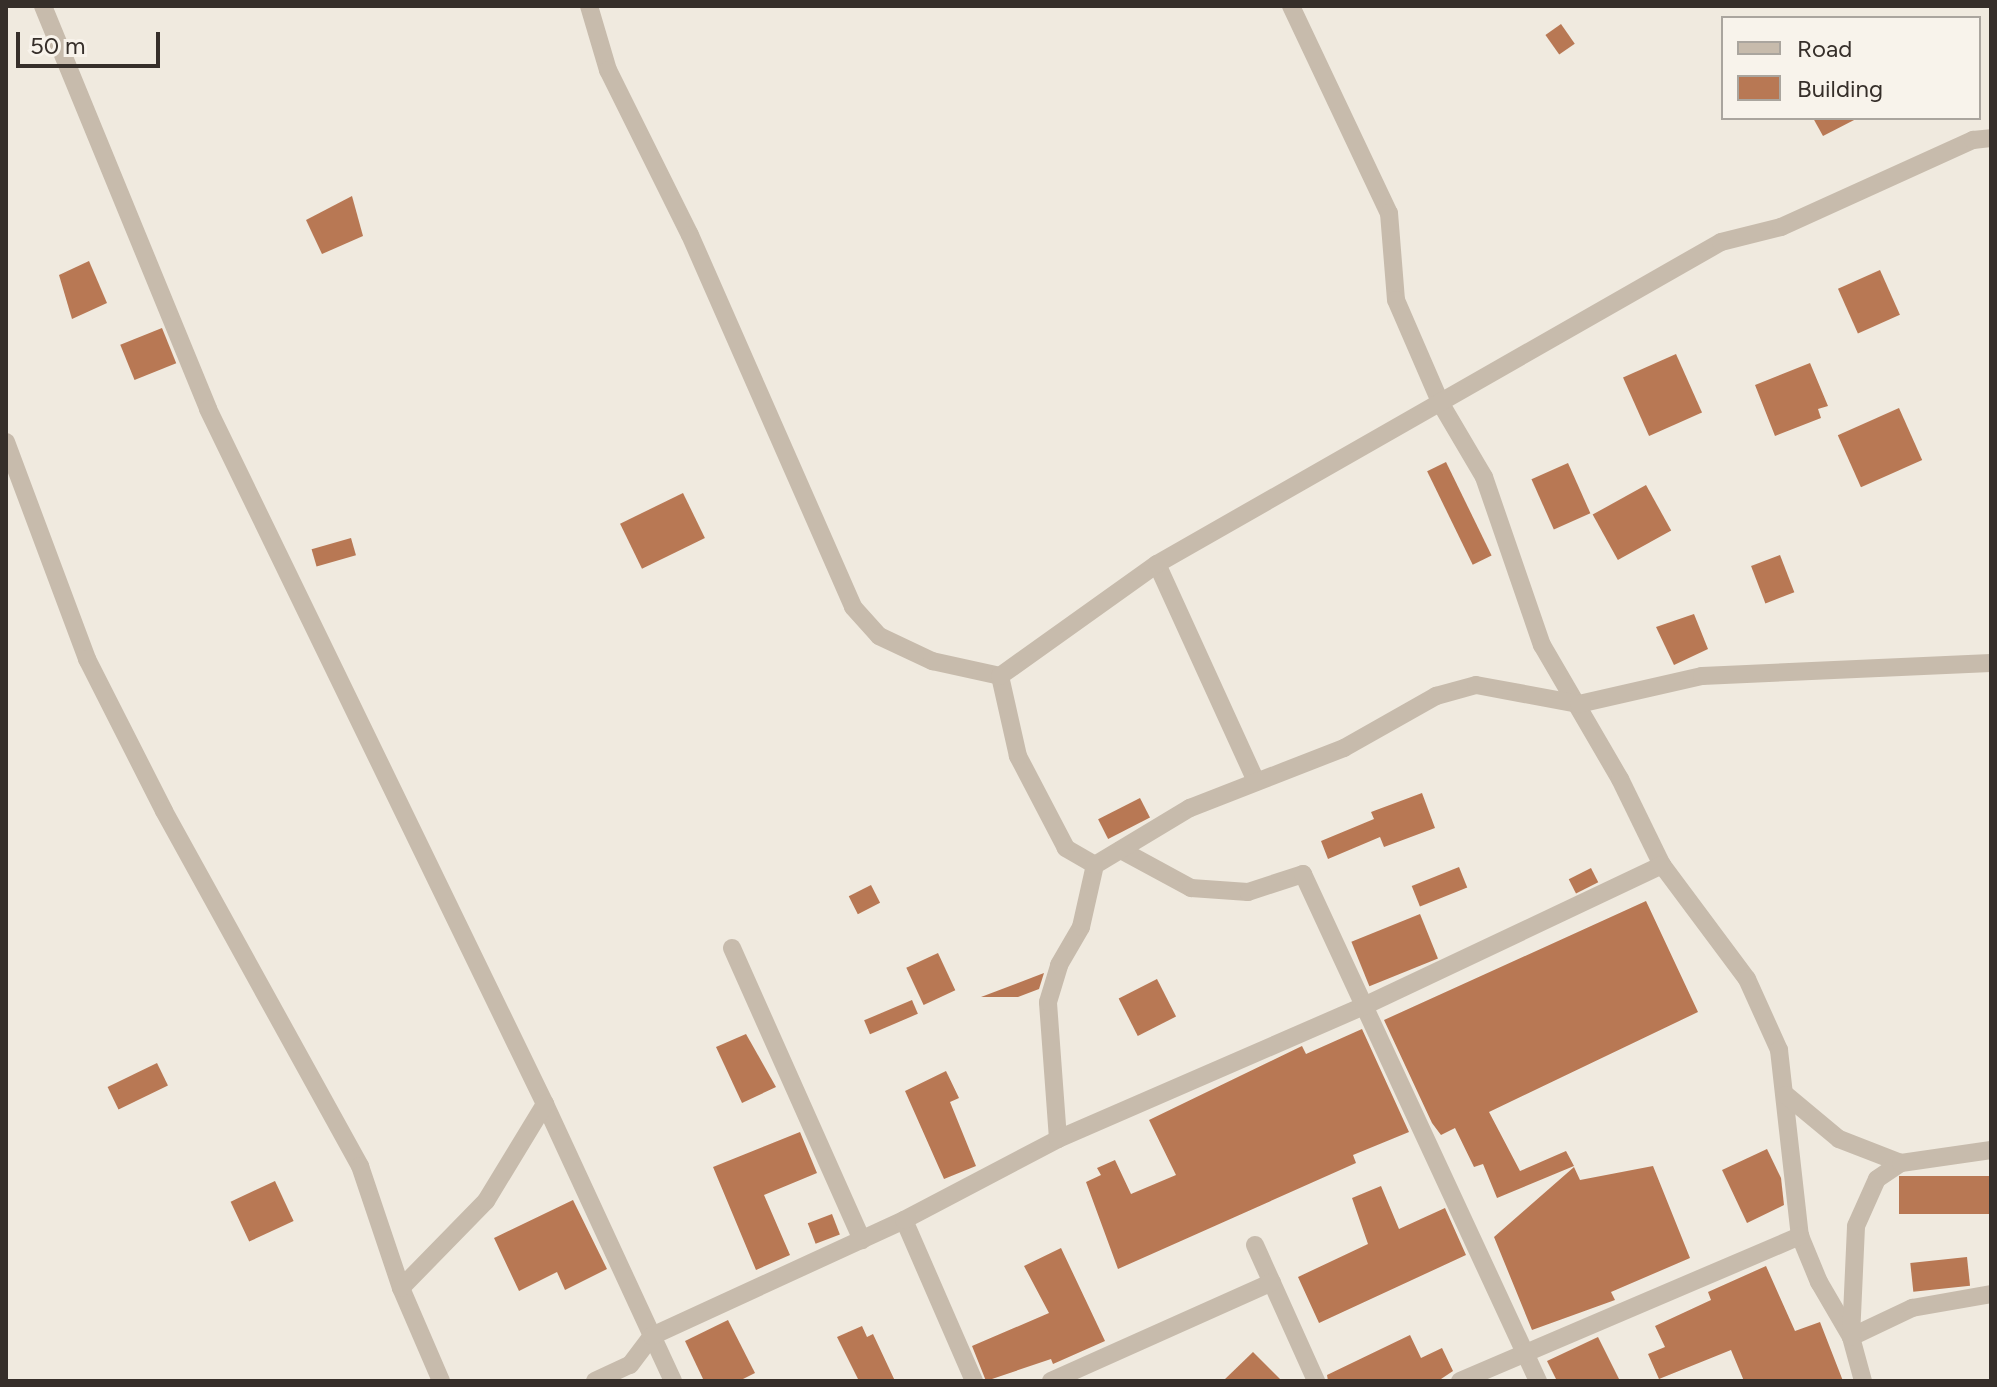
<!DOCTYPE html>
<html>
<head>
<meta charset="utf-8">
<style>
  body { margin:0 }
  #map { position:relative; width:1997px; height:1387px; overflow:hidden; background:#f0eadf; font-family:Figtree,sans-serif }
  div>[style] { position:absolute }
  .building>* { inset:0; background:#b87854; transform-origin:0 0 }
  .minor>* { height:18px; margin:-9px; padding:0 9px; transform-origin:9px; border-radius:9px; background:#c7bbac }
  span { translate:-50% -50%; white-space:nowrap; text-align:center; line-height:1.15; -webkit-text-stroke:6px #f8f3eb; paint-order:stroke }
  .frame { position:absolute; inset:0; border:8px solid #362f2a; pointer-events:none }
  .legend { position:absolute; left:1721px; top:16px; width:260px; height:104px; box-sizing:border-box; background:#f8f3eb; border:2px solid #aaa59e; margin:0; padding:10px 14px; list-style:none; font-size:24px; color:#362f2a }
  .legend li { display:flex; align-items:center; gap:16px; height:40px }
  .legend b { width:40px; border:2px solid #aaa59e }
  .scale { position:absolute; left:16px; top:32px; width:144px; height:36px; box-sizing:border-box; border:4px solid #362f2a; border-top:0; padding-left:10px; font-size:24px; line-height:28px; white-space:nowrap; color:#362f2a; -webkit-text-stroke:6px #f8f3eb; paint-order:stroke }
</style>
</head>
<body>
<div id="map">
  <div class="building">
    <div style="left:1561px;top:24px;width:24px;height:19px;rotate:55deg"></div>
    <div style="clip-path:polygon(1813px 118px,1858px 118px,1823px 136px)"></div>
    <div style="clip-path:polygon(352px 196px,363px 236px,322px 254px,306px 220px)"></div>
    <div style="clip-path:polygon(89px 261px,107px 303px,72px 319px,59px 275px)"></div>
    <div style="left:1880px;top:270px;width:49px;height:46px;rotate:66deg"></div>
    <div style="left:162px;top:328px;width:38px;height:45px;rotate:68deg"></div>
    <div style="left:1676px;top:354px;width:64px;height:58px;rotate:66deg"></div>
    <div style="clip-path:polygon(1810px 363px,1828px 406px,1818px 409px,1821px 418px,1775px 436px,1755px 385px)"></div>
    <div style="left:1899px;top:408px;width:57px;height:67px;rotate:66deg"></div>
    <div style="left:1446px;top:462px;width:104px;height:21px;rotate:64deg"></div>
    <div style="left:1568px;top:463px;width:55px;height:40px;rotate:66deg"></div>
    <div style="left:1646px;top:485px;width:52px;height:61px;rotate:61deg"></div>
    <div style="left:683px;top:493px;width:50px;height:70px;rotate:64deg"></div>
    <div style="left:351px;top:538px;width:18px;height:41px;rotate:74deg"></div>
    <div style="left:1780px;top:555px;width:40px;height:31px;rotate:69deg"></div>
    <div style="clip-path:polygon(1694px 614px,1708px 649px,1674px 665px,1656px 627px)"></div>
    <div style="clip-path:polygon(1422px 793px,1435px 828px,1384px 847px,1380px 837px,1328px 859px,1321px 841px,1374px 819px,1371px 812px)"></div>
    <div style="left:1140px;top:798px;width:22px;height:47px;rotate:63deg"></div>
    <div style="left:1459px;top:867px;width:22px;height:51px;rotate:68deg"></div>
    <div style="left:1591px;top:868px;width:16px;height:25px;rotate:63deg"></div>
    <div style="left:871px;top:885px;width:20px;height:25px;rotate:63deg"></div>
    <div style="clip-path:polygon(1646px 901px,1698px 1012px,1489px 1112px,1520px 1171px,1566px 1151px,1574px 1166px,1497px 1198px,1483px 1164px,1474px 1167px,1455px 1128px,1441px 1135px,1432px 1123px,1384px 1020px)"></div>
    <div style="left:1420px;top:914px;width:48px;height:74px;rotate:68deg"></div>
    <div style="left:938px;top:953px;width:41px;height:35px;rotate:65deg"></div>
    <div style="clip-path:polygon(1044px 973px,1039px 989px,1018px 997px,981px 997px)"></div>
    <div style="left:1157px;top:979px;width:42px;height:43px;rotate:63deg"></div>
    <div style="left:912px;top:1000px;width:15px;height:52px;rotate:67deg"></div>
    <div style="clip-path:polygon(1362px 1029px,1409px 1132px,1353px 1155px,1356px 1163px,1118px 1269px,1086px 1182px,1101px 1175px,1097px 1168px,1115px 1160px,1131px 1194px,1176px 1175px,1149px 1120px,1302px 1046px,1306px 1054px)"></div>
    <div style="clip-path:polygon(746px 1034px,776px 1087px,742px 1103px,716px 1047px)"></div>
    <div style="left:157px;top:1063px;width:25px;height:55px;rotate:64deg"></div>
    <div style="clip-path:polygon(946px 1071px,959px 1098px,950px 1102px,976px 1166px,944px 1179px,905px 1091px)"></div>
    <div style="clip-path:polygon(800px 1132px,817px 1173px,764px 1195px,790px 1255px,756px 1270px,713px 1167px)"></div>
    <div style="clip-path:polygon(1767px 1149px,1781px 1178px,1784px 1205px,1747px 1223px,1722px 1170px)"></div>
    <div style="clip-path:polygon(1653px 1166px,1690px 1258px,1611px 1292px,1615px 1300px,1532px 1330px,1494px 1237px,1574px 1167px,1580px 1180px)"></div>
    <div style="left:1991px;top:1176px;width:38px;height:92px;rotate:90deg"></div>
    <div style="left:275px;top:1181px;width:44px;height:49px;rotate:65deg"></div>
    <div style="clip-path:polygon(1381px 1186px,1399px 1229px,1445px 1208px,1466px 1255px,1319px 1323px,1298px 1277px,1368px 1244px,1352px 1198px)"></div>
    <div style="clip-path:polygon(573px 1200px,607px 1269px,565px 1290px,557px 1272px,519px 1291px,494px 1238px)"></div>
    <div style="left:832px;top:1214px;width:22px;height:26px;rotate:69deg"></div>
    <div style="clip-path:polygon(1061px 1248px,1105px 1341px,1053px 1364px,1051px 1359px,986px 1381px,972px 1346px,1049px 1313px,1024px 1266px)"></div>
    <div style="left:1967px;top:1257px;width:29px;height:57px;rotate:84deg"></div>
    <div style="clip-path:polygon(1766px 1266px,1795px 1331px,1820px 1322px,1843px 1381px,1744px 1381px,1731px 1350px,1659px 1379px,1648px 1354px,1665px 1347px,1655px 1326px,1711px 1300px,1708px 1292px)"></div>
    <div style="clip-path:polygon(728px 1320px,755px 1373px,739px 1381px,704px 1381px,685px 1341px)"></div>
    <div style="clip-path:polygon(862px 1326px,867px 1337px,873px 1334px,895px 1381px,859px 1381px,837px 1337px)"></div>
    <div style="clip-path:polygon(1410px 1335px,1421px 1358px,1442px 1348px,1453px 1371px,1438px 1381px,1328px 1381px,1327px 1375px)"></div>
    <div style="clip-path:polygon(1598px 1337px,1620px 1381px,1557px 1381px,1547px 1361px)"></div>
    <div style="clip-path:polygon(1253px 1352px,1282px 1381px,1223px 1381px)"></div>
  </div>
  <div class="minor">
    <div style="left:43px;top:6px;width:435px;rotate:67.7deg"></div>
    <div style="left:208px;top:409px;width:772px;rotate:64.13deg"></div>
    <div style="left:545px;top:1104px;width:305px;rotate:65.2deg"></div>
    <div style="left:589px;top:6px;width:67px;rotate:73.5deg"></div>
    <div style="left:608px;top:70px;width:184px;rotate:63.6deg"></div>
    <div style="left:690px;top:235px;width:406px;rotate:66.3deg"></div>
    <div style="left:853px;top:607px;width:39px;rotate:48deg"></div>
    <div style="left:879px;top:636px;width:59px;rotate:25.3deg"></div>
    <div style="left:932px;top:661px;width:70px;rotate:12.4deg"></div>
    <div style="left:1291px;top:6px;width:229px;rotate:64.7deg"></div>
    <div style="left:1389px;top:213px;width:87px;rotate:85.4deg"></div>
    <div style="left:1396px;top:300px;width:113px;rotate:66.6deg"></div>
    <div style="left:1441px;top:404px;width:85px;rotate:59.5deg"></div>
    <div style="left:1484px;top:477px;width:178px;rotate:71deg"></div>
    <div style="left:1542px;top:645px;width:155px;rotate:59.8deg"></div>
    <div style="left:1620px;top:779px;width:96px;rotate:64deg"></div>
    <div style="left:1662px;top:865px;width:142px;rotate:53.3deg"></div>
    <div style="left:1747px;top:979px;width:78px;rotate:65.7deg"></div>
    <div style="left:1779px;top:1050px;width:187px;rotate:83.6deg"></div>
    <div style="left:1800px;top:1236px;width:50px;rotate:67.6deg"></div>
    <div style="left:1819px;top:1282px;width:64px;rotate:59.8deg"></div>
    <div style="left:1851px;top:1337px;width:68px;rotate:-25.4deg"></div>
    <div style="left:1912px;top:1308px;width:80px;rotate:-10deg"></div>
    <div style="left:6px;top:442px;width:232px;rotate:69.5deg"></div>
    <div style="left:87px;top:659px;width:170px;rotate:63.1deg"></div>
    <div style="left:164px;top:811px;width:406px;rotate:61.1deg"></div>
    <div style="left:360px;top:1166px;width:129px;rotate:71.4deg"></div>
    <div style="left:401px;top:1288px;width:101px;rotate:66.7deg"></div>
    <div style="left:1157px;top:564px;width:239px;rotate:65.5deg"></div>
    <div style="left:1121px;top:850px;width:80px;rotate:28.5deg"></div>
    <div style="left:1191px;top:888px;width:57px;rotate:4deg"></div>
    <div style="left:1248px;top:892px;width:58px;rotate:-18.1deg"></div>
    <div style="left:1303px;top:874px;width:559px;rotate:65.13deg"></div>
    <div style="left:1095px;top:865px;width:34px;rotate:-150deg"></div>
    <div style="left:1066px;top:848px;width:104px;rotate:-117.6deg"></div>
    <div style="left:1018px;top:756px;width:82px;rotate:-102.7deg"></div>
    <div style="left:1000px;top:676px;width:193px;rotate:-35.5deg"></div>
    <div style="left:1157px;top:564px;width:649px;rotate:-29.72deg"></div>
    <div style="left:1721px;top:242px;width:62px;rotate:-14deg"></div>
    <div style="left:1781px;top:227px;width:211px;rotate:-24.4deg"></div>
    <div style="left:1973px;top:140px;width:18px;rotate:-6deg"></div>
    <div style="left:732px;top:948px;width:320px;rotate:66deg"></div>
    <div style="left:1786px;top:1095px;width:69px;rotate:39.7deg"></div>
    <div style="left:1839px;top:1139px;width:66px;rotate:21.2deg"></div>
    <div style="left:1058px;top:1139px;width:137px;rotate:-94.2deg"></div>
    <div style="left:1048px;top:1002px;width:39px;rotate:-73deg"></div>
    <div style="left:1059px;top:965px;width:44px;rotate:-59.9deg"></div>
    <div style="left:1081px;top:927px;width:64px;rotate:-77.3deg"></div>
    <div style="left:1095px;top:865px;width:111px;rotate:-31deg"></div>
    <div style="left:1190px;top:808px;width:165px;rotate:-21.3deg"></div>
    <div style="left:1344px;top:748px;width:106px;rotate:-29.5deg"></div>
    <div style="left:1436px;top:696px;width:41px;rotate:-15.4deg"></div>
    <div style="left:1476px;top:685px;width:105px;rotate:10.5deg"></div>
    <div style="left:1579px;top:704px;width:126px;rotate:-12.8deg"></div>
    <div style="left:1702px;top:676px;width:289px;rotate:-2.6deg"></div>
    <div style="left:904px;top:1220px;width:176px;rotate:66.5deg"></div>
    <div style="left:1255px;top:1245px;width:149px;rotate:65.8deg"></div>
    <div style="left:401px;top:1288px;width:122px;rotate:-45.7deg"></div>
    <div style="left:486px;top:1201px;width:114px;rotate:-58.7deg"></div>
    <div style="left:595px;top:1381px;width:38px;rotate:-25deg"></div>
    <div style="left:630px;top:1365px;width:36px;rotate:-53deg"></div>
    <div style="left:652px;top:1336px;width:277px;rotate:-24.7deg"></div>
    <div style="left:904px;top:1220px;width:174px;rotate:-27.7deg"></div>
    <div style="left:1058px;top:1139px;width:334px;rotate:-23.5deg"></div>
    <div style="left:1364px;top:1006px;width:330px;rotate:-25.3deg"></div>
    <div style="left:1051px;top:1381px;width:242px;rotate:-24.1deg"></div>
    <div style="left:1460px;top:1381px;width:370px;rotate:-23.1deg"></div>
    <div style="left:1863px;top:1381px;width:46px;rotate:-105.3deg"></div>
    <div style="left:1851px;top:1337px;width:111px;rotate:-87.4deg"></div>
    <div style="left:1856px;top:1226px;width:51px;rotate:-65.9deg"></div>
    <div style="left:1877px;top:1179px;width:29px;rotate:-34deg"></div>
    <div style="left:1901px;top:1163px;width:91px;rotate:-8.2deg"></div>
  </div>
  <div class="frame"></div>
  <ul class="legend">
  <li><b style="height:10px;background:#c7bbac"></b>Road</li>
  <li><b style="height:22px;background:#b87854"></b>Building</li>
  </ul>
  <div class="scale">50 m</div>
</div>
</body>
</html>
